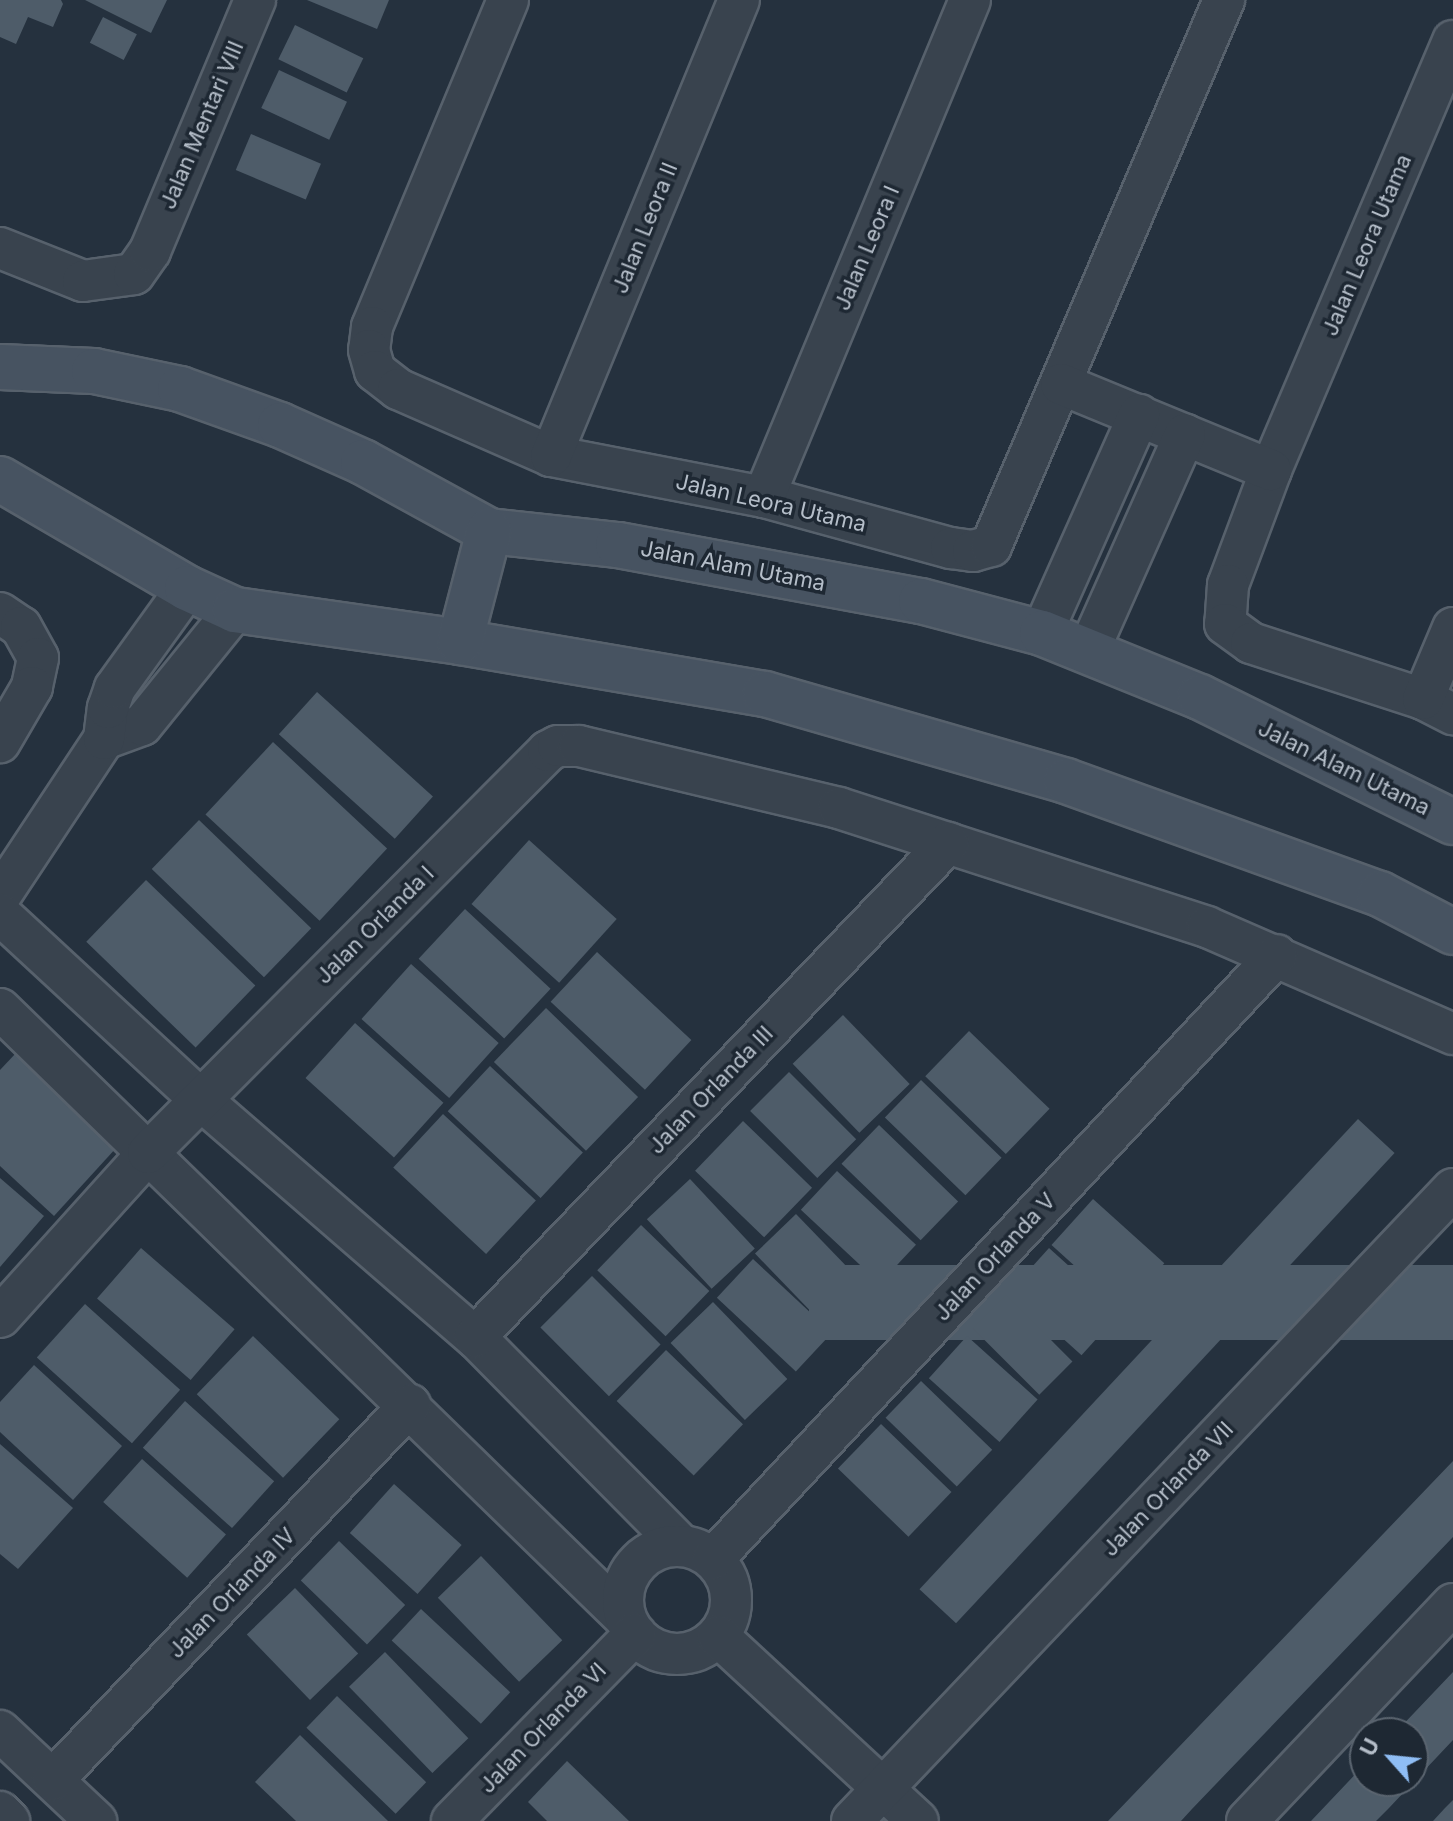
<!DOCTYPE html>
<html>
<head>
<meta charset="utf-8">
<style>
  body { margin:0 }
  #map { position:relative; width:1453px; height:1821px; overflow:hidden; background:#25313e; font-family:Inter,sans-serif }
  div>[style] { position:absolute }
  .building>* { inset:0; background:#4e5c69; transform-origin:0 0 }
  .roads { filter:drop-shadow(2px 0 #57616c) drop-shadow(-2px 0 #57616c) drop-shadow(0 2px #57616c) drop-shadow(0 -2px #57616c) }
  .minor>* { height:40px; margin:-20px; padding:0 20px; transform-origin:20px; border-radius:20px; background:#39434e }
  .minor>.ring { margin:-20px; padding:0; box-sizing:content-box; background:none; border:40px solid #39434e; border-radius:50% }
  .secondary>* { height:44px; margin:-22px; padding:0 22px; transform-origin:22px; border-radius:22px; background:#475361 }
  span { translate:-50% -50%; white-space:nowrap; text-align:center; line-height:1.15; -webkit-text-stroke:7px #1e2833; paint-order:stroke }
  .street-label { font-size:22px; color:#b5bec9 }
  .north { position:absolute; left:1349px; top:1717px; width:80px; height:80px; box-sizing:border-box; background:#1e2833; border:2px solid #5a646f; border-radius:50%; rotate:297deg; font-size:22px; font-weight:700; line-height:32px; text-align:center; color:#b5bec9 }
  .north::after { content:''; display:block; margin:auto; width:28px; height:36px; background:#8fbdf4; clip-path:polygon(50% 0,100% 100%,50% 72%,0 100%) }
</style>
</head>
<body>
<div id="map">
  <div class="building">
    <div style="clip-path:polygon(0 0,61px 0,63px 4px,53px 27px,28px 17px,16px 44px,0 37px)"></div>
    <div style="clip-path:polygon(85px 0,167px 0,151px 33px)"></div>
    <div style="clip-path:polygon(307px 0,389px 0,377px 29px)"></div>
    <div style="left:103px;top:17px;width:38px;height:29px;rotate:27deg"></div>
    <div style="left:295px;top:25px;width:76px;height:38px;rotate:26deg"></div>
    <div style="left:279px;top:70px;width:75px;height:42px;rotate:25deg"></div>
    <div style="left:251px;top:134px;width:76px;height:39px;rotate:23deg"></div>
    <div style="left:317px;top:692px;width:156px;height:57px;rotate:42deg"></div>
    <div style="left:273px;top:742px;width:156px;height:99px;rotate:43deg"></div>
    <div style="left:199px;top:820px;width:156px;height:68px;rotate:44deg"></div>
    <div style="left:529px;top:840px;width:118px;height:86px;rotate:42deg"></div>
    <div style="left:146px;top:880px;width:152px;height:86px;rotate:44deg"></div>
    <div style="left:465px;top:909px;width:117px;height:68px;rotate:43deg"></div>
    <div style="left:597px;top:952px;width:129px;height:68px;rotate:43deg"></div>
    <div style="left:411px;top:964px;width:118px;height:74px;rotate:42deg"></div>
    <div style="left:546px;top:1008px;width:128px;height:75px;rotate:44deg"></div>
    <div style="left:843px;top:1015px;width:96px;height:70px;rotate:46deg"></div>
    <div style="left:355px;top:1023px;width:119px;height:74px;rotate:42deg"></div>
    <div style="left:969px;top:1031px;width:112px;height:63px;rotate:44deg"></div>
    <div style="clip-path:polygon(16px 1053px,117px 1147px,54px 1216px,0 1166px,0 1070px)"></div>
    <div style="left:490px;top:1066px;width:127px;height:62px;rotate:43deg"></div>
    <div style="left:789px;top:1072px;width:95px;height:55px;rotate:45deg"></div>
    <div style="left:921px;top:1080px;width:112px;height:52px;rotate:44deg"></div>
    <div style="left:443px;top:1114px;width:127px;height:73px;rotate:43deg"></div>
    <div style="left:1358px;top:1119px;width:50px;height:643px;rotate:43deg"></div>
    <div style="left:743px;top:1121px;width:96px;height:69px;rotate:44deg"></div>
    <div style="left:879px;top:1125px;width:110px;height:54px;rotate:44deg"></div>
    <div style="left:837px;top:1171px;width:108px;height:53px;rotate:43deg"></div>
    <div style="clip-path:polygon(0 1178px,44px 1216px,0 1267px)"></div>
    <div style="left:690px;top:1179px;width:95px;height:59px;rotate:47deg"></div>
    <div style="left:1093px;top:1199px;width:96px;height:62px;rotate:42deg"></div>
    <div style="left:796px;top:1214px;width:109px;height:57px;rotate:46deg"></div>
    <div style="left:641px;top:1225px;width:95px;height:63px;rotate:44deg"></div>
    <div style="left:141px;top:1248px;width:124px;height:67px;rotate:41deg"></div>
    <div style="left:1049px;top:1248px;width:96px;height:58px;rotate:42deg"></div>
    <div style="left:753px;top:1259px;width:108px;height:53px;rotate:43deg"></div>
    <div style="left:1453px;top:1265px;width:75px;height:644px;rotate:90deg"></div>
    <div style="left:592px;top:1276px;width:97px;height:73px;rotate:45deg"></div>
    <div style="left:1006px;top:1295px;width:94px;height:47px;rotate:45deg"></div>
    <div style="left:713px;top:1302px;width:107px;height:59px;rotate:46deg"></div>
    <div style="left:85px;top:1304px;width:128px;height:72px;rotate:42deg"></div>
    <div style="left:253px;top:1336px;width:120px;height:81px;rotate:44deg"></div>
    <div style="left:967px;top:1336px;width:95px;height:57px;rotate:42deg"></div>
    <div style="left:666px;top:1350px;width:107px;height:71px;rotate:44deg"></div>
    <div style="clip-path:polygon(34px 1365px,122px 1446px,73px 1500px,0 1432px,0 1402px)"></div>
    <div style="left:921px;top:1381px;width:99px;height:51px;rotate:44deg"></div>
    <div style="left:185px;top:1401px;width:120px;height:63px;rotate:42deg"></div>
    <div style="left:881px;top:1424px;width:98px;height:62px;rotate:44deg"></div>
    <div style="clip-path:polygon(0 1444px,73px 1508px,18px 1569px,0 1554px)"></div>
    <div style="left:142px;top:1459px;width:113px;height:58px;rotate:42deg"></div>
    <div style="clip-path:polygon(1453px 1461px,1453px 1537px,1192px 1809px,1181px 1821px,1108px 1821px)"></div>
    <div style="left:394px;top:1484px;width:91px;height:66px;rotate:42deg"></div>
    <div style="left:339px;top:1541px;width:92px;height:55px;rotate:44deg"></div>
    <div style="left:481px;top:1556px;width:117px;height:60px;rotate:46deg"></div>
    <div style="left:295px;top:1588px;width:91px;height:67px;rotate:46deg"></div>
    <div style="left:421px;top:1609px;width:122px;height:43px;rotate:43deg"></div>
    <div style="left:385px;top:1652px;width:120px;height:50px;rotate:46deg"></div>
    <div style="clip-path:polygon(1453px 1672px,1453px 1740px,1389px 1808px,1376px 1821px,1311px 1821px,1365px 1764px,1365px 1781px,1413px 1781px,1413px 1733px,1395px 1733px)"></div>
    <div style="left:337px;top:1696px;width:124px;height:44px;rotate:44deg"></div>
    <div style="clip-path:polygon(300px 1735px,388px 1821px,296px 1821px,255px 1782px)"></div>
    <div style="clip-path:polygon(567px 1761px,629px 1821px,547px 1821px,528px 1802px)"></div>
    <div style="clip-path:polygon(1453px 1800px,1453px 1821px,1433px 1821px,1445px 1808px)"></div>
  </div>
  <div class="roads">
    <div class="minor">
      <div style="left:508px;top:0;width:354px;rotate:112.6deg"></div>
      <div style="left:372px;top:327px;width:23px;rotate:97deg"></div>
      <div style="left:369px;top:350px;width:22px;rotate:74deg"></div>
      <div style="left:375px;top:371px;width:29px;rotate:38deg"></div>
      <div style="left:398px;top:389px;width:167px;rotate:23.6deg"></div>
      <div style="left:551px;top:456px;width:217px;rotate:10.9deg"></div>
      <div style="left:764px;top:497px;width:194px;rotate:15.3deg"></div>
      <div style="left:951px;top:548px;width:22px;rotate:8deg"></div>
      <div style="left:973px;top:551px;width:19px;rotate:-16deg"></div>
      <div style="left:991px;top:546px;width:594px;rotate:-66.89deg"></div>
      <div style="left:1453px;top:41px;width:466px;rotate:113deg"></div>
      <div style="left:1271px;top:470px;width:123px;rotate:110.5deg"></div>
      <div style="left:1228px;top:585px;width:39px;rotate:94deg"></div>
      <div style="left:1225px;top:624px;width:32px;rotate:36deg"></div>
      <div style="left:1251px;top:643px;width:181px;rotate:18deg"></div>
      <div style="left:1423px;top:699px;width:34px;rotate:27deg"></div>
      <div style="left:0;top:248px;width:89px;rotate:21.7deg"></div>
      <div style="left:83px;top:281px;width:51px;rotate:-7.8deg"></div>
      <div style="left:134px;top:274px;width:28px;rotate:-55deg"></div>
      <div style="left:150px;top:251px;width:272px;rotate:-67.3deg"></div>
      <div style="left:1061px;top:384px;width:227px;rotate:22.3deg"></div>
      <div style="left:551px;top:456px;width:493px;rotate:-67.6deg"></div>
      <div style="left:764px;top:497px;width:538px;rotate:-67.49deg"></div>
      <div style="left:0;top:613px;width:25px;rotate:34deg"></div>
      <div style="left:21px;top:627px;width:35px;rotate:61deg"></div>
      <div style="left:38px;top:658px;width:30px;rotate:102deg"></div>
      <div style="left:32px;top:687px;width:64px;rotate:120.2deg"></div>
      <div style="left:1042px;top:633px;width:239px;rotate:-66deg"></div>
      <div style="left:1089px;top:650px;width:236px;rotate:-66deg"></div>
      <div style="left:1423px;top:699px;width:77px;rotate:-67.1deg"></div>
      <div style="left:104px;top:739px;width:40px;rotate:-20.2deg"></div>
      <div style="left:142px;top:725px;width:148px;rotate:-51deg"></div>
      <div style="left:0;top:896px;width:188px;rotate:-56.5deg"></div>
      <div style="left:104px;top:739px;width:31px;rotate:-83deg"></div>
      <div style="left:108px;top:708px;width:21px;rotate:-71deg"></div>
      <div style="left:115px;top:688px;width:123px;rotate:-54.2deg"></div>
      <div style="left:0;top:914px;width:274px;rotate:42.8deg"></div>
      <div style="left:201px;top:1100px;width:362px;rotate:40.9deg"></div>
      <div style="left:475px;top:1337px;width:294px;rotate:45.3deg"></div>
      <div style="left:0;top:1009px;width:873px;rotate:44.26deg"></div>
      <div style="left:0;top:1317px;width:221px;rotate:-47.9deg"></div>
      <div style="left:148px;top:1153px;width:567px;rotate:-45.14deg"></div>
      <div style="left:548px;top:751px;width:11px;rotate:-27deg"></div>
      <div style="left:558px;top:746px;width:21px"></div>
      <div style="left:579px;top:746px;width:267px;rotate:13.4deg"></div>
      <div style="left:839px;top:808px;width:387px;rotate:17.9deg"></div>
      <div style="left:1207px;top:927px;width:268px;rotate:23.5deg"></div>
      <div style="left:475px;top:1337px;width:684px;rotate:-46.24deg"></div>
      <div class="ring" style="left:623px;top:1546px;width:68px;height:68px"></div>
      <div style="left:713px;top:1559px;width:826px;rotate:-46.96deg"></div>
      <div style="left:718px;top:1636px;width:272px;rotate:42.8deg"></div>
      <div style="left:0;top:1731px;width:132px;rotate:43.2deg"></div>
      <div style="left:53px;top:1780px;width:518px;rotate:-46.41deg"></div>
      <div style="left:0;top:1812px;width:13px;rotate:45deg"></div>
      <div style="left:452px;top:1821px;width:262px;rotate:-45.6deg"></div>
      <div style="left:852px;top:1821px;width:872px;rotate:-46.44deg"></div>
      <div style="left:1247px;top:1821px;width:299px;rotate:-46.5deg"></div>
    </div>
    <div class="secondary">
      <div style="left:0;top:367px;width:94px;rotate:2.4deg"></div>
      <div style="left:94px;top:371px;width:88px;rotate:11.8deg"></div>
      <div style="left:180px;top:389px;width:106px;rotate:19.8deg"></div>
      <div style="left:280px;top:425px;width:91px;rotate:24deg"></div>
      <div style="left:363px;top:462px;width:144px;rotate:28.7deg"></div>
      <div style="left:489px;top:531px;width:130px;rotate:6.2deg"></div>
      <div style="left:618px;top:545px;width:308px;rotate:10.5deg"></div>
      <div style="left:921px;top:601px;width:125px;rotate:14.8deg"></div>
      <div style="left:1042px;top:633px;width:170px;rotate:22.1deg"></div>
      <div style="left:1200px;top:697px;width:282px;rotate:26.3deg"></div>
      <div style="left:0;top:479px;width:216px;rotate:30.2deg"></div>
      <div style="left:187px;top:588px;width:53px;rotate:24.6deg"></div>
      <div style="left:235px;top:610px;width:227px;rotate:8.1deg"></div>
      <div style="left:460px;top:642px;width:309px;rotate:9.7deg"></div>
      <div style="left:765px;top:694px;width:313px;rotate:16.1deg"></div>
      <div style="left:1066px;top:781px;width:334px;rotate:19.8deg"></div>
      <div style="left:1380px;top:894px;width:82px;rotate:27.5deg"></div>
      <div style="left:460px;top:642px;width:115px;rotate:-75.4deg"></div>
    </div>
  </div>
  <div class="street-label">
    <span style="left:202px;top:125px;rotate:-67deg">Jalan Mentari VIII</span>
    <span style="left:645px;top:228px;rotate:-68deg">Jalan Leora II</span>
    <span style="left:1367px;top:245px;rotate:-67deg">Jalan Leora Utama</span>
    <span style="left:867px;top:248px;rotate:-67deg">Jalan Leora I</span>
    <span style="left:771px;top:503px;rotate:13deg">Jalan Leora Utama</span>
    <span style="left:733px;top:566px;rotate:11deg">Jalan Alam Utama</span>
    <span style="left:1344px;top:768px;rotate:26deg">Jalan Alam Utama</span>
    <span style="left:375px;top:925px;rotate:-45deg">Jalan Orlanda I</span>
    <span style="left:711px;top:1090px;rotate:-46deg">Jalan Orlanda III</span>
    <span style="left:995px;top:1257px;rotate:-47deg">Jalan Orlanda V</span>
    <span style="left:1168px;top:1489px;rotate:-46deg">Jalan Orlanda VII</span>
    <span style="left:232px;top:1593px;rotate:-46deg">Jalan Orlanda IV</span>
    <span style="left:543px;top:1728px;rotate:-46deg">Jalan Orlanda VI</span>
  </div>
  <div class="north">U</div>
</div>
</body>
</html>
